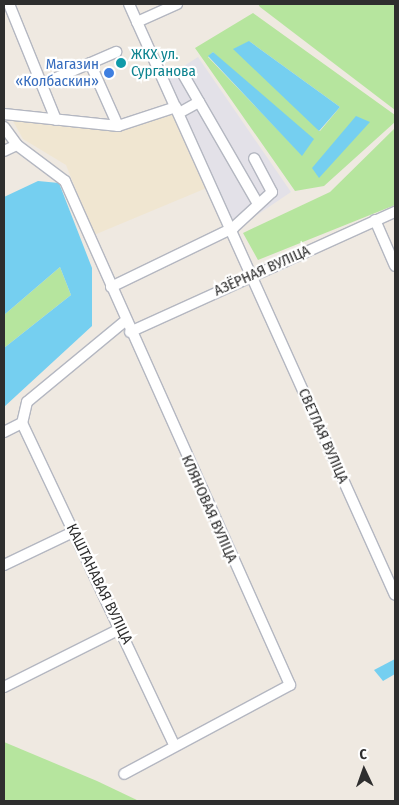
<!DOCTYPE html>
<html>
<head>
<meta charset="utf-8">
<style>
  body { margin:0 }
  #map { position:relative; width:399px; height:805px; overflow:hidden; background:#efe9e1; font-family:"Fira Sans Condensed",sans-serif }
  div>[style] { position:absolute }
  .industrial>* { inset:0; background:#e3e1e8 }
  .education>* { inset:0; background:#f0e6d1 }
  .green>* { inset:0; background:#b6e59e }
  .water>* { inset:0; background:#75cff0 }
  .roads { filter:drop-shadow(1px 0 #b4b7c1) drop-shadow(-1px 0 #b4b7c1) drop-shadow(0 1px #b4b7c1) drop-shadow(0 -1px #b4b7c1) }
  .minor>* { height:10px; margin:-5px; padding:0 5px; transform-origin:5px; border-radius:5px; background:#fff }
  .dots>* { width:14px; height:14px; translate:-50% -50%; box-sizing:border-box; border:2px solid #fff; border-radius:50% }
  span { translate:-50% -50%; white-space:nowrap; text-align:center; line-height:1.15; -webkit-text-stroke:4.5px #fff; paint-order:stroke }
  .culture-label { font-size:15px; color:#0d838f }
  .left { translate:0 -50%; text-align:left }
  .shop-label { font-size:15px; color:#366cbe }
  .right { translate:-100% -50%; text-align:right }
  .street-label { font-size:15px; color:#2e2e2e }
  .frame { position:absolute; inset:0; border:5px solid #2e2e2e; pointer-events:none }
  .north { position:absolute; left:339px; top:745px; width:50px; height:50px; -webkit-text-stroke:4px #fff; paint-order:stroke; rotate:357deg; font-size:14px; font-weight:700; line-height:20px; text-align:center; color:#2e2e2e }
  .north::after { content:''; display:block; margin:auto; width:18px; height:22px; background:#2e2e2e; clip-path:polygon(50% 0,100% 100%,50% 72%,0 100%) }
</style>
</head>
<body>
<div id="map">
  <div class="industrial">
    <div style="clip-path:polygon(198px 57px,291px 192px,232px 232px,165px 78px)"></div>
  </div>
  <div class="education">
    <div style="clip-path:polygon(175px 114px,209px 187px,94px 235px,66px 165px,23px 139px,13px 121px,120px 128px)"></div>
  </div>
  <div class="green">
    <div style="clip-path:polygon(258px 4px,395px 4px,395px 110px,260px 7px)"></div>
    <div style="clip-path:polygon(evenodd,253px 13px,395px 115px,395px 122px,324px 186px,295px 191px,195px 48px,253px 13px,249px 41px,340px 107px,320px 131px,319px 131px,249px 41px,253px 13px,213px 52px,302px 155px,208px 57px,213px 52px)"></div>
    <div style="clip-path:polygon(395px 128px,395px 205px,258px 260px,243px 233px,330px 192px)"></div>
    <div style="clip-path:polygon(60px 267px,71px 295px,4px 348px,4px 315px)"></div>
    <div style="clip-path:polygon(4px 742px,97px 781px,139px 801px,4px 801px)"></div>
  </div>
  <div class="water">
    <div style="clip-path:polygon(249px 41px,340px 107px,319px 131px,233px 49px)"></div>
    <div style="clip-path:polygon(213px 52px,314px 139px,302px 156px,208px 56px)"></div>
    <div style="clip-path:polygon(356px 116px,370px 122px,319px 178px,312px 168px)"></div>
    <div style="clip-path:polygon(38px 181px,59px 183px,92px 268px,92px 326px,4px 407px,4px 348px,71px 295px,60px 267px,4px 315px,4px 197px)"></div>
    <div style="clip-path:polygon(395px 659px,395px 674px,383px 681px,374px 670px)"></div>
  </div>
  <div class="roads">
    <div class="minor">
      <div style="left:9px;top:4px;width:125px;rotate:67.9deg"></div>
      <div style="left:129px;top:4px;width:20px;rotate:66deg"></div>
      <div style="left:137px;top:22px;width:44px;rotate:-24.2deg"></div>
      <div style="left:137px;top:22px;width:628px;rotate:65.76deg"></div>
      <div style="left:90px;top:63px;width:69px;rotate:66deg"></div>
      <div style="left:183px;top:74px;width:148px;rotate:60deg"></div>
      <div style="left:42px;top:84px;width:81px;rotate:-23.4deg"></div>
      <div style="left:179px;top:113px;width:23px;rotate:-29deg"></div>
      <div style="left:4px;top:114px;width:115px;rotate:6deg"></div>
      <div style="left:118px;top:126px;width:61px;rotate:-18.1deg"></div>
      <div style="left:4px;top:127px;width:22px;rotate:54deg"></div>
      <div style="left:17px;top:145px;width:60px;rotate:36.9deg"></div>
      <div style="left:65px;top:181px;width:552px;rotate:65.94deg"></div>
      <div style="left:290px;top:685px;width:188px;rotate:151.8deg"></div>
      <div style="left:4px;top:151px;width:14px;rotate:-25deg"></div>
      <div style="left:375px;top:220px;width:50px;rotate:66.5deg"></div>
      <div style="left:111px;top:287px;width:136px;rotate:-25.8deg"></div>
      <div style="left:233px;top:228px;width:53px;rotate:-42.7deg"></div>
      <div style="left:272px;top:192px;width:38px;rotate:-118deg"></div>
      <div style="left:125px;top:321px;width:127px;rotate:140.4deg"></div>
      <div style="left:27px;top:402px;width:22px;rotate:103deg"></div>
      <div style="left:22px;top:423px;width:356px;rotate:64.7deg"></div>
      <div style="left:130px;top:332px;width:291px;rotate:-24.4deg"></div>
      <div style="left:4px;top:432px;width:20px;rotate:-27deg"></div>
      <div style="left:4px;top:565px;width:76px;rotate:-25.6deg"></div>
      <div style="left:4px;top:687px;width:130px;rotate:-26.6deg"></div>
    </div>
  </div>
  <div class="dots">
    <div style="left:121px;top:63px;background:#0f9aa8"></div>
    <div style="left:109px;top:73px;background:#3f7fe0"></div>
  </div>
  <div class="culture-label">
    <span class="left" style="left:131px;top:63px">ЖКХ ул.<br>Сурганова</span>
  </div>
  <div class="shop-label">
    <span class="right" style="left:99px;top:73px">Магазин<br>«Колбаскин»</span>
  </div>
  <div class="street-label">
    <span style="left:262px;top:271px;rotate:-24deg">АЗЁРНАЯ ВУЛІЦА</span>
    <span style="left:323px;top:436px;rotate:66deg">СВЕТЛАЯ ВУЛІЦА</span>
    <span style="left:209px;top:509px;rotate:66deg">КЛЯНОВАЯ ВУЛІЦА</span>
    <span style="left:99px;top:584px;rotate:64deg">КАШТАНАВАЯ ВУЛІЦА</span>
  </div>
  <div class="frame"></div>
  <div class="north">С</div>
</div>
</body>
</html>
